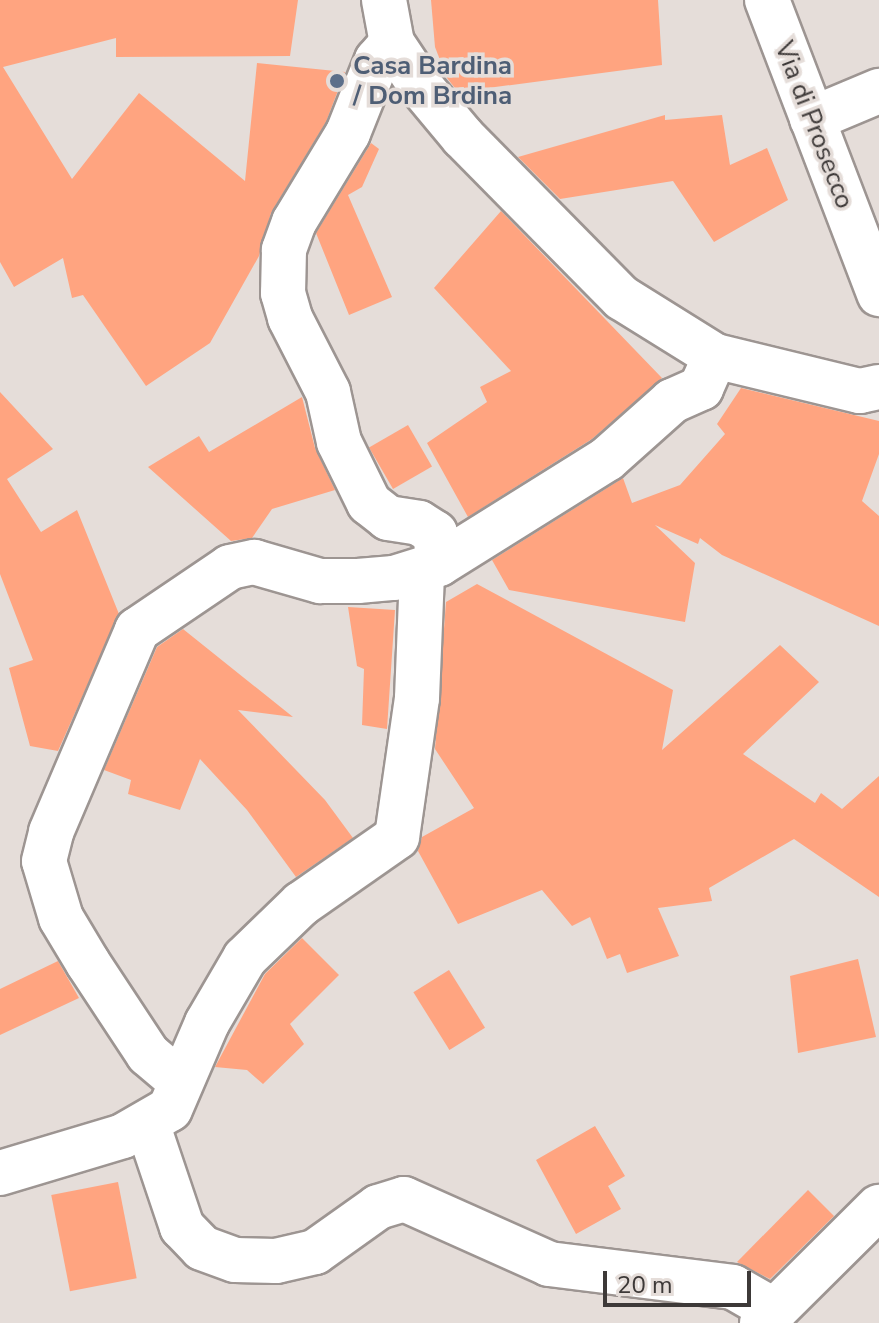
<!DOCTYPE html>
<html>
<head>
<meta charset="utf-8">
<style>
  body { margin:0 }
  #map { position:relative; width:879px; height:1323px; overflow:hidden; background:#e5ddd9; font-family:"Nunito Sans",sans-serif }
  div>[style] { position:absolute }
  .building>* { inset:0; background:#ffa480; transform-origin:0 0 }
  .roads { filter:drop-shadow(2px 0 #9d9592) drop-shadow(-2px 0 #9d9592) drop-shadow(0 2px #9d9592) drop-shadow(0 -2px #9d9592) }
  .minor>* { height:44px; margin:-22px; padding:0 22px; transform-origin:22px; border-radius:22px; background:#fff }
  .secondary>* { height:44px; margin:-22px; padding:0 22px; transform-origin:22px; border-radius:22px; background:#fff }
  .dots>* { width:22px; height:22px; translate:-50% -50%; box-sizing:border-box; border:4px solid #e5ddd9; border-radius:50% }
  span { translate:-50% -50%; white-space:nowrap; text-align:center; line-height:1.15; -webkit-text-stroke:7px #e5ddd9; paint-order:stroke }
  .service-label { font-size:26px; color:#4e5e75; font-weight:700 }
  .left { translate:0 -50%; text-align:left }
  .street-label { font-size:26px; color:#3d3938 }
  .scale { position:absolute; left:603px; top:1271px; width:148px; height:36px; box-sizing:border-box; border:4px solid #3d3938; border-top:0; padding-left:10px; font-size:24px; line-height:28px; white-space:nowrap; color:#3d3938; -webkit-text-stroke:6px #e5ddd9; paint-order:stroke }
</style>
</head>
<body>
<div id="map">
  <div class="building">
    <div style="clip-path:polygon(0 0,298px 0,290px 56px,116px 57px,116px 38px,3px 67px,72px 179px,139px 93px,245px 181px,257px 63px,345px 72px,326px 122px,271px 213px,259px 256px,210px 343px,146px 386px,83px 295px,72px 298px,63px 258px,14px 287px,0 262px)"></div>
    <div style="clip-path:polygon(431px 0,658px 0,662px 65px,458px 92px,447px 78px,435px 47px)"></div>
    <div style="clip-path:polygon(665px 115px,665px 120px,722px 115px,730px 165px,767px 148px,788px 200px,714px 242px,673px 181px,560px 199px,518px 157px)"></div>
    <div style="clip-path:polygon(371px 143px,379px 149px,362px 187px,348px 195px,392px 297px,349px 315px,316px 233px)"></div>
    <div style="clip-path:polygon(501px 211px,662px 378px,592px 439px,468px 517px,427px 443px,487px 402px,480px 387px,511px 371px,434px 288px)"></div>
    <div style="clip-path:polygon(741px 388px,879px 421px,879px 454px,862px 501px,879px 516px,879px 626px,722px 555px,700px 538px,698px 544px,655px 525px,695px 563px,685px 622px,509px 590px,492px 560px,623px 478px,632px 503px,680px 485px,725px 434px,717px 424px)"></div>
    <div style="clip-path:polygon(0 392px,53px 449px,7px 479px,41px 532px,77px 510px,119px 614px,58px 751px,30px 746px,9px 668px,33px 660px,0 574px)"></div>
    <div style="clip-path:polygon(302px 397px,315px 448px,335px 490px,272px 509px,252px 538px,231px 541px,148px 467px,199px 436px,209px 452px)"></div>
    <div style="left:408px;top:425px;width:48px;height:45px;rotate:60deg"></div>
    <div style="clip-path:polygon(477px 584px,673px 690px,662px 750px,780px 645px,819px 682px,743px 754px,815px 803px,821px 793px,842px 809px,879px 776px,879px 897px,794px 839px,709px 888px,712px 901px,658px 908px,679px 956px,627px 973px,620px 954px,607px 959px,590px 917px,572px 926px,542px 890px,458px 924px,418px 851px,422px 837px,474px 808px,435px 749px,446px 602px)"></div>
    <div style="clip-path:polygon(348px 607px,395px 610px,387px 729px,362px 725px,364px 669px,357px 666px)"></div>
    <div style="clip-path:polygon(183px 629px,293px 717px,238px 710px,325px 800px,353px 838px,296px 877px,247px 810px,200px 759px,180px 810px,128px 794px,131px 780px,104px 770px,157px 647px)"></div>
    <div style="clip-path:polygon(302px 938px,339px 975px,290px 1024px,304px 1044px,263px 1084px,247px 1070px,215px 1067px,265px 974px)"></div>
    <div style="clip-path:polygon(858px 959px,876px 1037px,798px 1053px,790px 976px)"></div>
    <div style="clip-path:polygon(58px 961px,79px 998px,0 1035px,0 989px)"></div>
    <div style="left:449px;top:970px;width:68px;height:42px;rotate:58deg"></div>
    <div style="clip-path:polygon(595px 1126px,625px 1176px,608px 1186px,621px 1209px,576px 1234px,536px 1160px)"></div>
    <div style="left:118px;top:1182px;width:98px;height:68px;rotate:79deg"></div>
    <div style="clip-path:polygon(808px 1190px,834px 1216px,770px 1279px,737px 1262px)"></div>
  </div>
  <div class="roads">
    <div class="minor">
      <div style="left:384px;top:0;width:44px;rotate:79.5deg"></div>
      <div style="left:392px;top:43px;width:54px;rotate:56.3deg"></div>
      <div style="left:422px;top:88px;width:64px;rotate:50.1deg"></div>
      <div style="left:463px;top:137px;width:226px;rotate:45.4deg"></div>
      <div style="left:622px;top:298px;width:110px;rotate:31.9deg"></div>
      <div style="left:715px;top:356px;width:149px;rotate:13.6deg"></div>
      <div style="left:860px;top:391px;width:19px;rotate:-12deg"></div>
      <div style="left:392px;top:43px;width:23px;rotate:131deg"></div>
      <div style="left:377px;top:60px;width:79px;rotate:111.7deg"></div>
      <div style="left:348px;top:133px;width:104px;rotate:121.2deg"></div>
      <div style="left:294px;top:222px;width:30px;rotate:110deg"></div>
      <div style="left:284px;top:250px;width:43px;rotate:91.3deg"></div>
      <div style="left:283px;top:293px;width:26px;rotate:74deg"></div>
      <div style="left:290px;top:318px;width:83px;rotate:62.8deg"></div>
      <div style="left:328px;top:392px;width:51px;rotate:77.6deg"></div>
      <div style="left:339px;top:442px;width:68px;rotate:63.8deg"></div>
      <div style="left:369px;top:503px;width:24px;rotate:38deg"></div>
      <div style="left:388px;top:518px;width:31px;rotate:9deg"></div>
      <div style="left:419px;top:523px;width:19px;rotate:32deg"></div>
      <div style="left:435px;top:533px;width:31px;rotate:83deg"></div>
      <div style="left:439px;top:564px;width:198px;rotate:-32deg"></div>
      <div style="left:607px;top:459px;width:87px;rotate:-41.7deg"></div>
      <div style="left:672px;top:401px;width:32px;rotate:-24deg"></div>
      <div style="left:701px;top:388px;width:35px;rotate:-66deg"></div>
      <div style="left:812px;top:119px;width:73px;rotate:-22.7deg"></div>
      <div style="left:181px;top:1082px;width:43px;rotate:-139.7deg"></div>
      <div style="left:148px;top:1054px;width:109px;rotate:-123.4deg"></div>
      <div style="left:88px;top:963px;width:52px;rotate:-121deg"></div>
      <div style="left:61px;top:918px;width:59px;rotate:-106.6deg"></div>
      <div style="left:44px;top:861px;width:30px;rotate:-76deg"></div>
      <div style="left:51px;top:832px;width:220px;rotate:-66.9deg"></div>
      <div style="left:137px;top:630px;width:112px;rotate:-34.1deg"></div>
      <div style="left:230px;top:567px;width:25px;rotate:-12deg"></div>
      <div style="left:254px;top:562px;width:69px;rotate:16.1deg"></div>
      <div style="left:320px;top:581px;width:38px"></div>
      <div style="left:358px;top:581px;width:36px;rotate:-5deg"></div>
      <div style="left:394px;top:578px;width:47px;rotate:-17.3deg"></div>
      <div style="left:148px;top:1126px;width:107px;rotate:71.4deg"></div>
      <div style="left:182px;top:1227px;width:29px;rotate:46deg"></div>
      <div style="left:202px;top:1248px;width:35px;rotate:20deg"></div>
      <div style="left:235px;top:1260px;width:41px;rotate:1.4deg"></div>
      <div style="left:276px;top:1261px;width:40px;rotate:-13deg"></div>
      <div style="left:315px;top:1252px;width:77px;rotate:-35.5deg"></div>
      <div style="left:378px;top:1207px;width:27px;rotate:-17deg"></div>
      <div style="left:404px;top:1199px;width:159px;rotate:24.1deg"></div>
      <div style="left:549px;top:1264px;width:185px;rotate:7.1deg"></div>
      <div style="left:733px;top:1287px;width:48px;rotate:29.7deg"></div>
      <div style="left:0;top:1173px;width:128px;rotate:-16.7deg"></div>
      <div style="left:123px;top:1136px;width:54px;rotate:-29.9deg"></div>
      <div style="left:170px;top:1109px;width:94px;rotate:-66.7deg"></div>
      <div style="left:207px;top:1023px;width:75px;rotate:-59.7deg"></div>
      <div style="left:245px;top:958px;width:78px;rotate:-44deg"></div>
      <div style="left:301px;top:904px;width:117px;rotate:-34.9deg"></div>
      <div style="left:397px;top:837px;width:140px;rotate:-81.8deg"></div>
      <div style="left:417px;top:698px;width:127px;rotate:-87.7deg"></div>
      <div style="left:762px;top:1323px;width:165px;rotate:-44.8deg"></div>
    </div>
    <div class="secondary">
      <div style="left:767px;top:0;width:315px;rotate:69.1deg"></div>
    </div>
  </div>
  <div class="dots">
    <div style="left:337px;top:81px;background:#5c6f8a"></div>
  </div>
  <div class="service-label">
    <span class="left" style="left:353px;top:81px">Casa Bardina<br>/ Dom Brdina</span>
  </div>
  <div class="street-label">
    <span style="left:814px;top:125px;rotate:69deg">Via di Prosecco</span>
  </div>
  <div class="scale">20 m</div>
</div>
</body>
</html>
